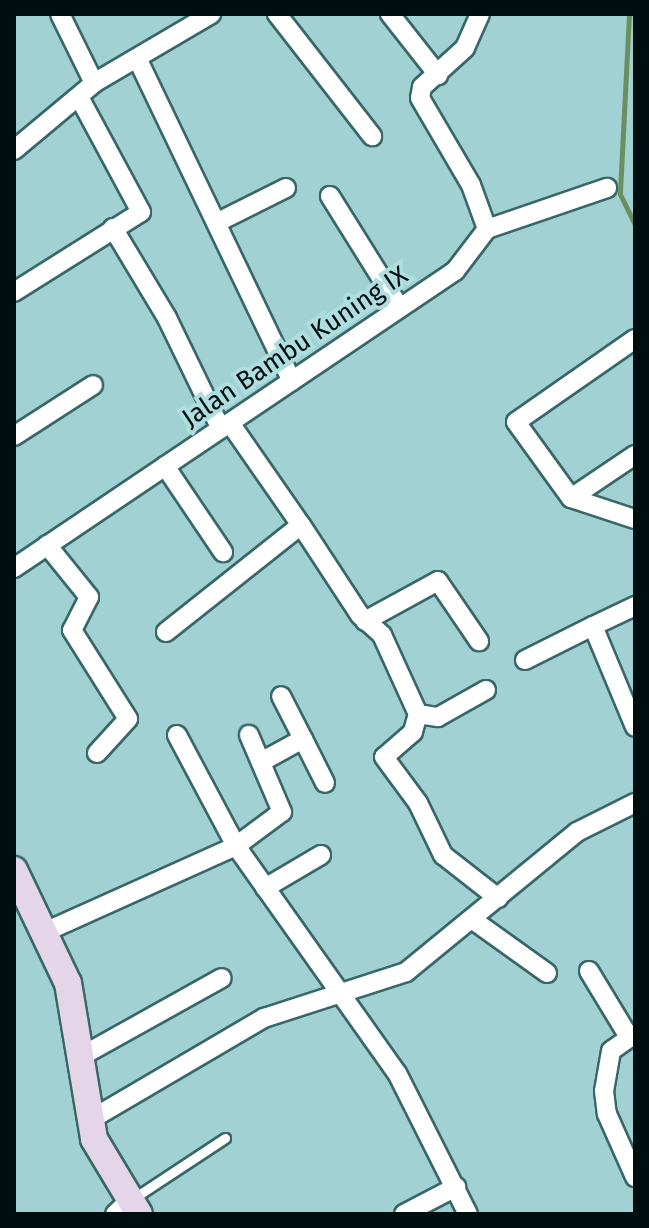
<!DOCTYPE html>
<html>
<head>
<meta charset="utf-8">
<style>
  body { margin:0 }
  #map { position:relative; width:649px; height:1228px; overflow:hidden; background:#a1d1d2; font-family:"Fira Sans",sans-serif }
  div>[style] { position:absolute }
  .stream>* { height:5px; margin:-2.5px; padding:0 2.5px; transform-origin:2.5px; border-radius:2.5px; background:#6b905f }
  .roads { filter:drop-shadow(2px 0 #396768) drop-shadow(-2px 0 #396768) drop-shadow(0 2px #396768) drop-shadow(0 -2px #396768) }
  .lane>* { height:9px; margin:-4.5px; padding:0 4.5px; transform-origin:4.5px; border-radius:4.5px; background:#fff }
  .street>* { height:18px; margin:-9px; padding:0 9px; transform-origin:9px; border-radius:9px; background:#fff }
  .secondary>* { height:26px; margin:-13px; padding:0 13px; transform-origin:13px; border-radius:13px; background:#e4d5e9 }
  span { translate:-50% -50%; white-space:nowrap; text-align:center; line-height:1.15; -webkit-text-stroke:8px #aededf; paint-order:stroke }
  .street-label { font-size:26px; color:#000e0f }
  .frame { position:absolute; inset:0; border:16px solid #000e0f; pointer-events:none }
</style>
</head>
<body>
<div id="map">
  <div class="stream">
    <div style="left:629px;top:14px;width:180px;rotate:92.9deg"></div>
    <div style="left:620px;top:194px;width:34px;rotate:64deg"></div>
  </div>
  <div class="roads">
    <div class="lane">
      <div style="left:134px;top:1198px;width:109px;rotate:-33.4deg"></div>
    </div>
    <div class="street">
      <div style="left:60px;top:14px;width:77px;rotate:63.8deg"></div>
      <div style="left:277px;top:14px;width:155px;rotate:52.1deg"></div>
      <div style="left:390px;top:14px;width:78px;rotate:51.8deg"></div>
      <div style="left:480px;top:14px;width:37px;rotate:114deg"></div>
      <div style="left:465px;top:48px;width:58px;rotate:137.8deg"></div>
      <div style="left:422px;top:87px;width:11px;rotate:100deg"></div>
      <div style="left:420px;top:98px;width:101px;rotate:59.6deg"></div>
      <div style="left:471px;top:185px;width:47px;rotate:70deg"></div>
      <div style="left:138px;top:60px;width:356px;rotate:64.4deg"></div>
      <div style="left:14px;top:150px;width:104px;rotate:-39.9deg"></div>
      <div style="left:94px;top:83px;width:136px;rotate:-30.5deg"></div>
      <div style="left:330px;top:196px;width:132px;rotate:58deg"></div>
      <div style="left:218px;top:222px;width:76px;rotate:-26.6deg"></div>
      <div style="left:113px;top:228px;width:105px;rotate:59deg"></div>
      <div style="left:167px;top:318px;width:123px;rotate:64.1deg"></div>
      <div style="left:14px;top:292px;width:150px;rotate:-32.2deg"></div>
      <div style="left:141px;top:212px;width:131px;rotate:-118.3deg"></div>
      <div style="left:635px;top:339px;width:145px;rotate:145.1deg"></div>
      <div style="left:516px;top:422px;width:94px;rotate:54.1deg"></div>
      <div style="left:571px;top:498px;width:67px;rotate:18.2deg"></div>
      <div style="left:230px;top:423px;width:124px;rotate:55.2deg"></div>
      <div style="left:14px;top:436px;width:94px;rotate:-32.8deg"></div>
      <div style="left:165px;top:466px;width:104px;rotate:56deg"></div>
      <div style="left:571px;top:498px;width:77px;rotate:-33.9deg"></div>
      <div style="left:47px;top:545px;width:67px;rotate:51.1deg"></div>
      <div style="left:89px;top:597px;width:37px;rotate:117deg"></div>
      <div style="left:72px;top:630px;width:105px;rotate:57.8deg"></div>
      <div style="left:128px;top:719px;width:46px;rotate:132.4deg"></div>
      <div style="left:14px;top:568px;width:532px;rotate:-33.96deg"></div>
      <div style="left:455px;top:271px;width:53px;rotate:-52.7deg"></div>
      <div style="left:487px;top:229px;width:127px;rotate:-18.9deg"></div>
      <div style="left:365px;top:621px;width:83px;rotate:-28.7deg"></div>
      <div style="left:438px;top:581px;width:73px;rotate:55.7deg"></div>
      <div style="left:593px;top:626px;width:47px;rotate:-25.5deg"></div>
      <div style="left:166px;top:632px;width:172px;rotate:-38.4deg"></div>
      <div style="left:301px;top:525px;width:108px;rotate:56.8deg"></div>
      <div style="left:360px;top:615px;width:30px;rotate:42deg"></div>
      <div style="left:382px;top:635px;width:87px;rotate:65.5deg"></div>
      <div style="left:418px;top:714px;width:19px;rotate:106deg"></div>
      <div style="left:413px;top:732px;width:38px;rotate:139deg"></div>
      <div style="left:384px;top:757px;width:57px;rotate:53.5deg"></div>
      <div style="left:418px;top:803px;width:58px;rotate:64.3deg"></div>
      <div style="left:443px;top:855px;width:70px;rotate:38deg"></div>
      <div style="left:525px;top:660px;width:76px;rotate:-26.6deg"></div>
      <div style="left:593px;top:626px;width:109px;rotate:67.4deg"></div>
      <div style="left:418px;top:714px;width:20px;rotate:9deg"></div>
      <div style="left:438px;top:717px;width:55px;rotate:-29.4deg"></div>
      <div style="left:177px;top:735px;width:126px;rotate:62deg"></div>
      <div style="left:236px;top:846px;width:278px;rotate:54.7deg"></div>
      <div style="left:397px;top:1073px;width:158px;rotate:63.3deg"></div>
      <div style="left:303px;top:739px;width:49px;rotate:63.4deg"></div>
      <div style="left:261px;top:762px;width:48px;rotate:-28.7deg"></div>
      <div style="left:303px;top:739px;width:48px;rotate:-117.1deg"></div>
      <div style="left:265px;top:888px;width:65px;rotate:-30.5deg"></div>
      <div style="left:473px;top:920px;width:91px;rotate:35.6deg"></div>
      <div style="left:47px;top:931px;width:207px;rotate:-24.2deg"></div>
      <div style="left:236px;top:846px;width:57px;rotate:-36.5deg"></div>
      <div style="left:282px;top:812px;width:84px;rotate:-113.2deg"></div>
      <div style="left:589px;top:971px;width:77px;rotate:58.8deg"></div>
      <div style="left:635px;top:1034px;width:29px;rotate:145deg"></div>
      <div style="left:611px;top:1051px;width:41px;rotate:99.9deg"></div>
      <div style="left:604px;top:1091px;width:23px;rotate:83deg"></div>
      <div style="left:607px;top:1114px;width:69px;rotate:66deg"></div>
      <div style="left:80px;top:1057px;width:162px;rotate:-29.1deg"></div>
      <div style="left:90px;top:1120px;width:202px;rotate:-30.4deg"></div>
      <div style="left:264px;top:1018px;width:149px;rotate:-17.9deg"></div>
      <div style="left:406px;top:972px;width:221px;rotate:-39.3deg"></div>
      <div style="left:577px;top:832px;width:65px;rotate:-26.6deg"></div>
      <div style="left:115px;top:1214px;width:21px;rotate:-43deg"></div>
      <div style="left:404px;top:1214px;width:59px;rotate:-27.4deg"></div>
    </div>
    <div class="secondary">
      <div style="left:14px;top:870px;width:125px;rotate:64.5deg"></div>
      <div style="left:68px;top:983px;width:158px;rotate:80.5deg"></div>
      <div style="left:94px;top:1139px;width:87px;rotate:59deg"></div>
    </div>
  </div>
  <div class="street-label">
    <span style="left:295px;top:347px;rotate:-34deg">Jalan Bambu Kuning IX</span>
  </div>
  <div class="frame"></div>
</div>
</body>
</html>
